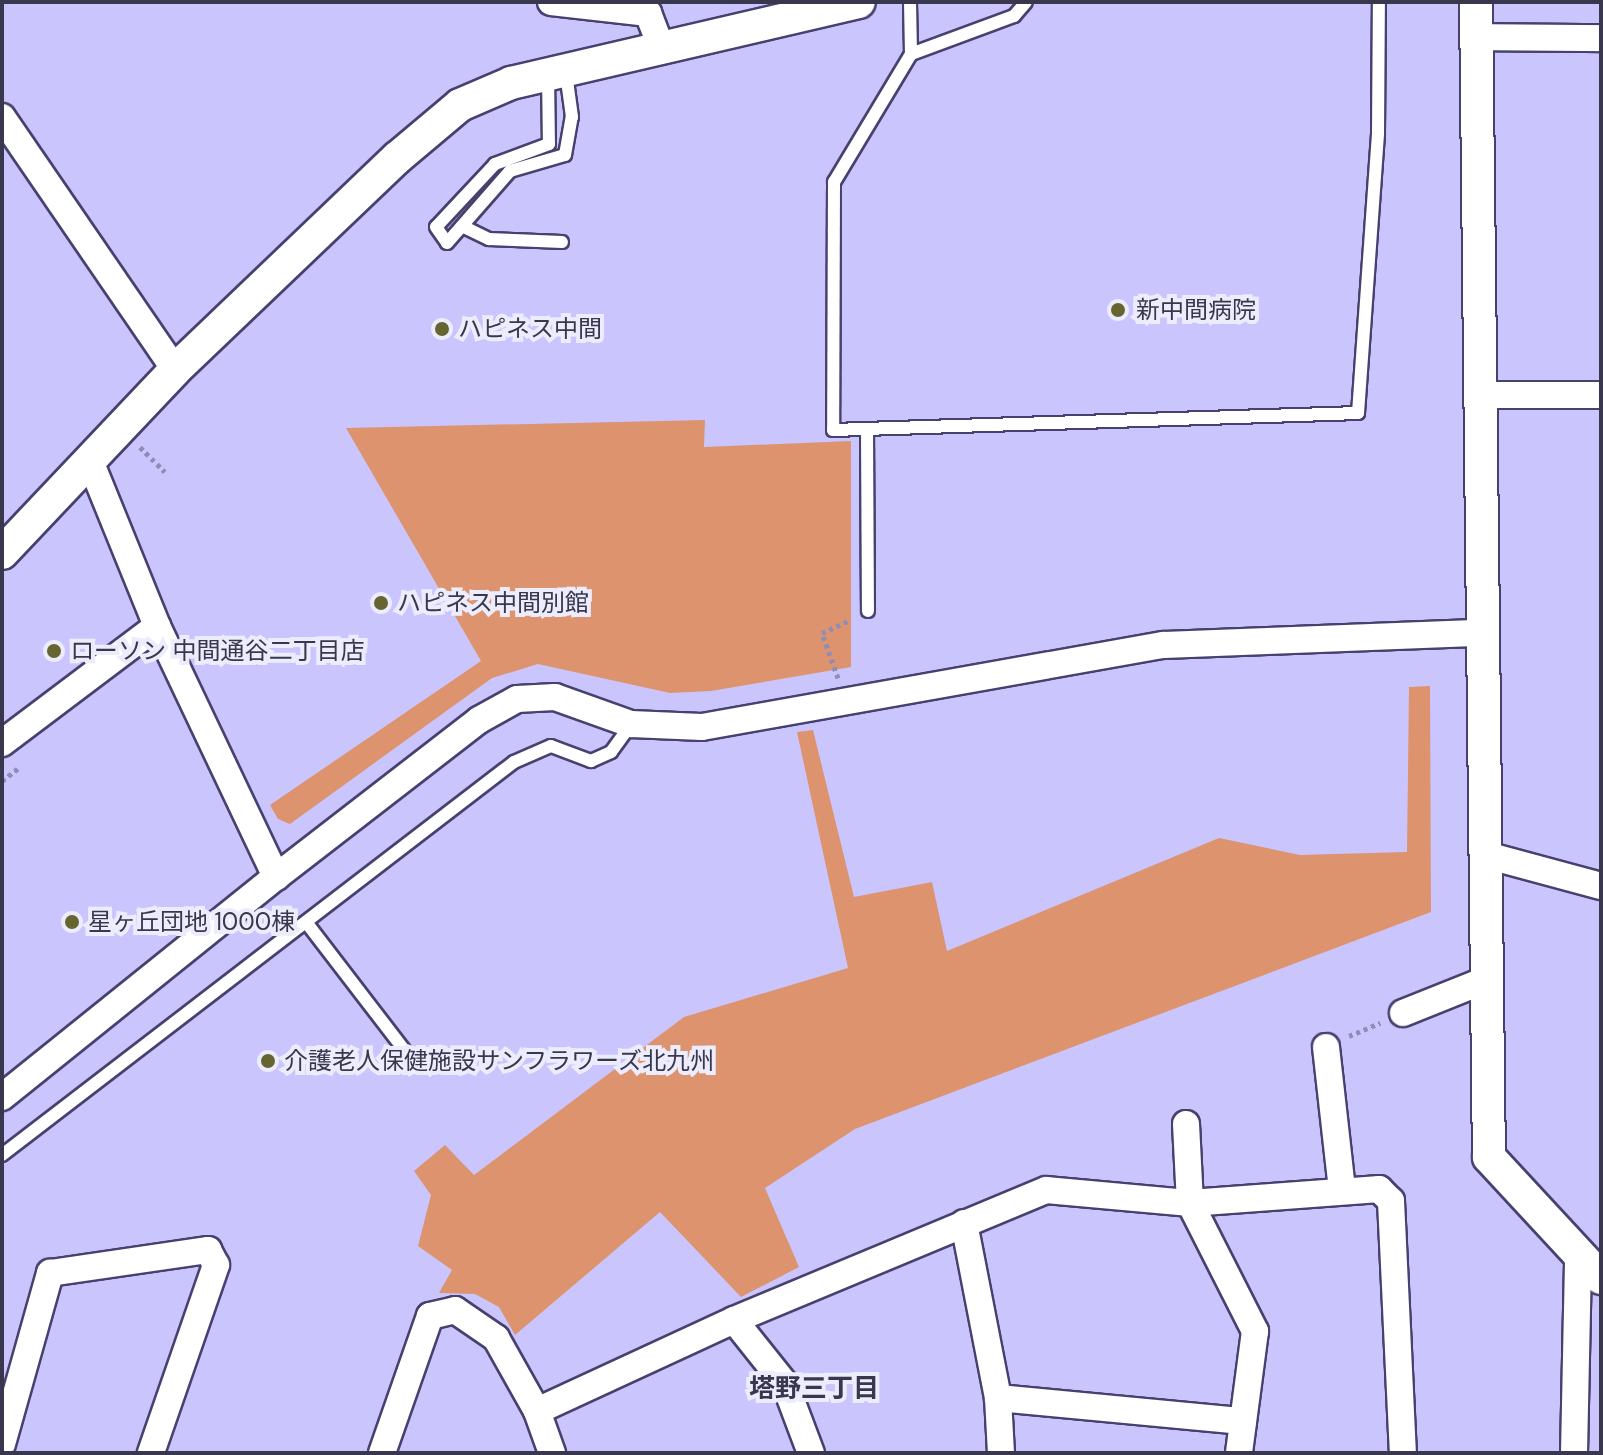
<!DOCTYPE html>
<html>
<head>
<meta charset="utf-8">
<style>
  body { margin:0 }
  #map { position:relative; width:1603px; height:1455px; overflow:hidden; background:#cac6fd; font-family:"DM Sans","Noto Sans JP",sans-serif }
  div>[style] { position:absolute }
  .green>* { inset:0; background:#dc936e }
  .path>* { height:5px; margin-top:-2.5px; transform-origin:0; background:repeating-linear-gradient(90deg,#8f8cb6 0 4px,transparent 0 8px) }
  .roads { filter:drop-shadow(2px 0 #46416e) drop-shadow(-2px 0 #46416e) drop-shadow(0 2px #46416e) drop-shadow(0 -2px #46416e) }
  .service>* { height:12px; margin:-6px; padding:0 6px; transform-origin:6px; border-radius:6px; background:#fff }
  .minor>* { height:26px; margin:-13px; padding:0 13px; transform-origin:13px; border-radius:13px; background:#fff }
  .tertiary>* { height:32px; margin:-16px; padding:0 16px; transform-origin:16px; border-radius:16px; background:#fff }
  .dots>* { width:22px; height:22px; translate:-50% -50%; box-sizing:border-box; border:4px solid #edecfd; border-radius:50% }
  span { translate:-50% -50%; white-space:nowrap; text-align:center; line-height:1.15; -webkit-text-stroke:8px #edecfd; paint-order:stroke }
  .poi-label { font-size:24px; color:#39374d }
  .left { translate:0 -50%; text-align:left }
  .neighbourhood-label { font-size:26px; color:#39374d; font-weight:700 }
  .frame { position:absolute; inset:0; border:4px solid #39374d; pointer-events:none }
</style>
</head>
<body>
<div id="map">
  <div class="green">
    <div style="clip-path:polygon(705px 420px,704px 447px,851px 441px,851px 667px,711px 691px,670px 693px,538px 664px,492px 678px,290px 824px,278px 819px,270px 805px,481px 661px,346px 428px)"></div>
    <div style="clip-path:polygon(1430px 686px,1431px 912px,855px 1129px,765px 1188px,799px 1267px,741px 1297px,660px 1212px,515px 1335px,499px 1307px,475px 1294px,439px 1293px,452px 1270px,418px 1246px,431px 1195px,414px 1171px,445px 1145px,474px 1175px,684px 1017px,848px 968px,797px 732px,813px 730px,854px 897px,932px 882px,947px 951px,1219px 838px,1300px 855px,1407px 852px,1409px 687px)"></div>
  </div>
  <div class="path">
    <div style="left:140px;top:447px;width:35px;rotate:45deg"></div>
    <div style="left:838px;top:678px;width:48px;rotate:-109.6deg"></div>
    <div style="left:822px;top:633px;width:31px;rotate:-25deg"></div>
    <div style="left:2px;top:781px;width:23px;rotate:-38deg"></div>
    <div style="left:1349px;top:1036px;width:34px;rotate:-23deg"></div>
  </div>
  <div class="roads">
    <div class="service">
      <div style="left:910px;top:2px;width:52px;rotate:88.9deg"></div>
      <div style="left:911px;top:54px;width:110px;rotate:-20.3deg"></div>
      <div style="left:1014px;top:16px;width:18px;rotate:-49deg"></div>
      <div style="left:911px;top:54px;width:149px;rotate:121deg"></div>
      <div style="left:834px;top:182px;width:248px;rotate:90.2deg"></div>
      <div style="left:833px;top:430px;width:525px;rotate:-1.85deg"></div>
      <div style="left:1358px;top:413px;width:281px;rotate:-85.9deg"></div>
      <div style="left:1378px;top:133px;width:131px;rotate:-89.6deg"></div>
      <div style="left:548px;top:75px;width:69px;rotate:89.2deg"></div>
      <div style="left:549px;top:144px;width:58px;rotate:159.7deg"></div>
      <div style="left:495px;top:164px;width:86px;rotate:133.1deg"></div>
      <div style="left:436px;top:227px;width:19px;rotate:55deg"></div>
      <div style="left:447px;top:243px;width:96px;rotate:-48.8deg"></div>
      <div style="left:510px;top:171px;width:57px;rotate:-16.2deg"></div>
      <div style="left:565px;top:155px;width:39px;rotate:-80deg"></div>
      <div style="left:572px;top:117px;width:44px;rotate:-97.8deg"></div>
      <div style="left:462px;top:226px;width:30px;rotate:26deg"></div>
      <div style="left:489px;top:239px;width:73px;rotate:2.4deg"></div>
      <div style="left:867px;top:429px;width:182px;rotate:89.7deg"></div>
      <div style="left:306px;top:922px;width:178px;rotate:52.5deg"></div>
      <div style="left:2px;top:1155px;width:645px;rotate:-37.51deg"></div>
      <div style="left:514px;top:762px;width:40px;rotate:-23.4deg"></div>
      <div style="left:551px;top:746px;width:43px;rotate:20.6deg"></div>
      <div style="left:591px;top:761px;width:22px;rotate:-24deg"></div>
      <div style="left:611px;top:752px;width:34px;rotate:-54deg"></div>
    </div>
    <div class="minor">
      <div style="left:551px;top:2px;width:98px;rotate:6.5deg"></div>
      <div style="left:648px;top:13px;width:36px;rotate:69deg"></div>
      <div style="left:1475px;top:37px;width:126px;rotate:0.5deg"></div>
      <div style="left:2px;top:117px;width:306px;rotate:55.6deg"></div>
      <div style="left:1477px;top:395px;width:124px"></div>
      <div style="left:90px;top:461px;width:178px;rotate:67.9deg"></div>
      <div style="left:157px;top:626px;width:278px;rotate:64.6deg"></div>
      <div style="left:2px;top:743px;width:194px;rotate:-37deg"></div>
      <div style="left:1486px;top:855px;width:119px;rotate:15.1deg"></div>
      <div style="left:1403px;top:1013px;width:92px;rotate:-21.8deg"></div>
      <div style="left:1326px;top:1047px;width:143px;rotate:83.6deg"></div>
      <div style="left:2px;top:1097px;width:351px;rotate:-38.8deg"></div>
      <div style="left:276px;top:877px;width:257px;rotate:-37.7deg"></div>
      <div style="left:479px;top:720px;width:43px;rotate:-28.9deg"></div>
      <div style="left:517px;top:699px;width:38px;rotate:-3deg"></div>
      <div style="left:555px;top:697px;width:81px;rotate:19.6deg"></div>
      <div style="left:631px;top:724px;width:71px;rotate:2.4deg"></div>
      <div style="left:702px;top:727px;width:469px;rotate:-10.1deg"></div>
      <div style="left:1164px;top:645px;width:317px;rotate:-2.2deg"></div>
      <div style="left:1186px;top:1124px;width:79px;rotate:87.1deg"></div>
      <div style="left:1190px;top:1203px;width:144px;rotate:63.1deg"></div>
      <div style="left:1255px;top:1331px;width:123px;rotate:97.5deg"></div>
      <div style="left:964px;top:1223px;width:178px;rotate:79deg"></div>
      <div style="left:998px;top:1398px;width:55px;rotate:86.9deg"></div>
      <div style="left:734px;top:1320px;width:82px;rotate:51.4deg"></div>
      <div style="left:785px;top:1384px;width:74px;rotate:69.4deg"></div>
      <div style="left:998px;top:1398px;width:246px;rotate:5.4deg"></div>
      <div style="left:537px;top:1411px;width:217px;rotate:-24.8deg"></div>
      <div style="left:734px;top:1320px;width:338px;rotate:-22.6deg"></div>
      <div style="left:1046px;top:1190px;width:145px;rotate:5.2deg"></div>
      <div style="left:1190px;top:1203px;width:190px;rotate:-4.2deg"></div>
      <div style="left:1379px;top:1189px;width:17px;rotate:45deg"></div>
      <div style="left:1391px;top:1201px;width:252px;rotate:87.3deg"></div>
      <div style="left:2px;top:1444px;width:178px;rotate:-74.3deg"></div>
      <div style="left:50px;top:1273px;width:160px;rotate:-8.3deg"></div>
      <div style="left:208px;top:1250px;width:17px;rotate:62deg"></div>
      <div style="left:216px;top:1265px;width:199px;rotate:109.1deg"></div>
      <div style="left:382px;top:1453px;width:145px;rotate:-70.7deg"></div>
      <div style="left:430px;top:1316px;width:26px;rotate:-13deg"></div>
      <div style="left:455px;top:1310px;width:50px;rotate:34.3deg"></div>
      <div style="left:496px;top:1338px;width:84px;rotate:60.7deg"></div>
      <div style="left:537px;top:1411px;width:45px;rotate:70.3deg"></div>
      <div style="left:1574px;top:1453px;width:199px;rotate:-88.8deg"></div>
    </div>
    <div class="tertiary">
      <div style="left:1476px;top:2px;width:1155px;rotate:89.36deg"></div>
      <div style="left:1489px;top:1157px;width:165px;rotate:47.2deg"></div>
      <div style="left:2px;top:553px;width:252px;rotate:-46.6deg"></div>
      <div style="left:175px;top:370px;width:307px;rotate:-43.7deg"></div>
      <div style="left:397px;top:158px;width:82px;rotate:-40.1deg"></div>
      <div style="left:460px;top:105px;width:56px;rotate:-23.3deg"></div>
      <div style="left:511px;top:83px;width:357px;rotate:-13.1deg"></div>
    </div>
  </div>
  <div class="dots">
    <div style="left:1118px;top:310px;background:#666532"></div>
    <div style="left:442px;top:329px;background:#666532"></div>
    <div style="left:381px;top:603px;background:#666532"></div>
    <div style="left:54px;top:651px;background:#666532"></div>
    <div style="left:72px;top:922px;background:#666532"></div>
    <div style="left:268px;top:1061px;background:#666532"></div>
  </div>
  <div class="poi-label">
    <span class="left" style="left:1136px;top:310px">新中間病院</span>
    <span class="left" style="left:458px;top:329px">ハピネス中間</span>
    <span class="left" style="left:397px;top:603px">ハピネス中間別館</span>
    <span class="left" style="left:70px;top:651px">ローソン 中間通谷二丁目店</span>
    <span class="left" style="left:88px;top:922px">星ヶ丘団地 1000棟</span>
    <span class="left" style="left:284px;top:1061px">介護老人保健施設サンフラワーズ北九州</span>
  </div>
  <div class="neighbourhood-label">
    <span style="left:814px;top:1389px">塔野三丁目</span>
  </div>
  <div class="frame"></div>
</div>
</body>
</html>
